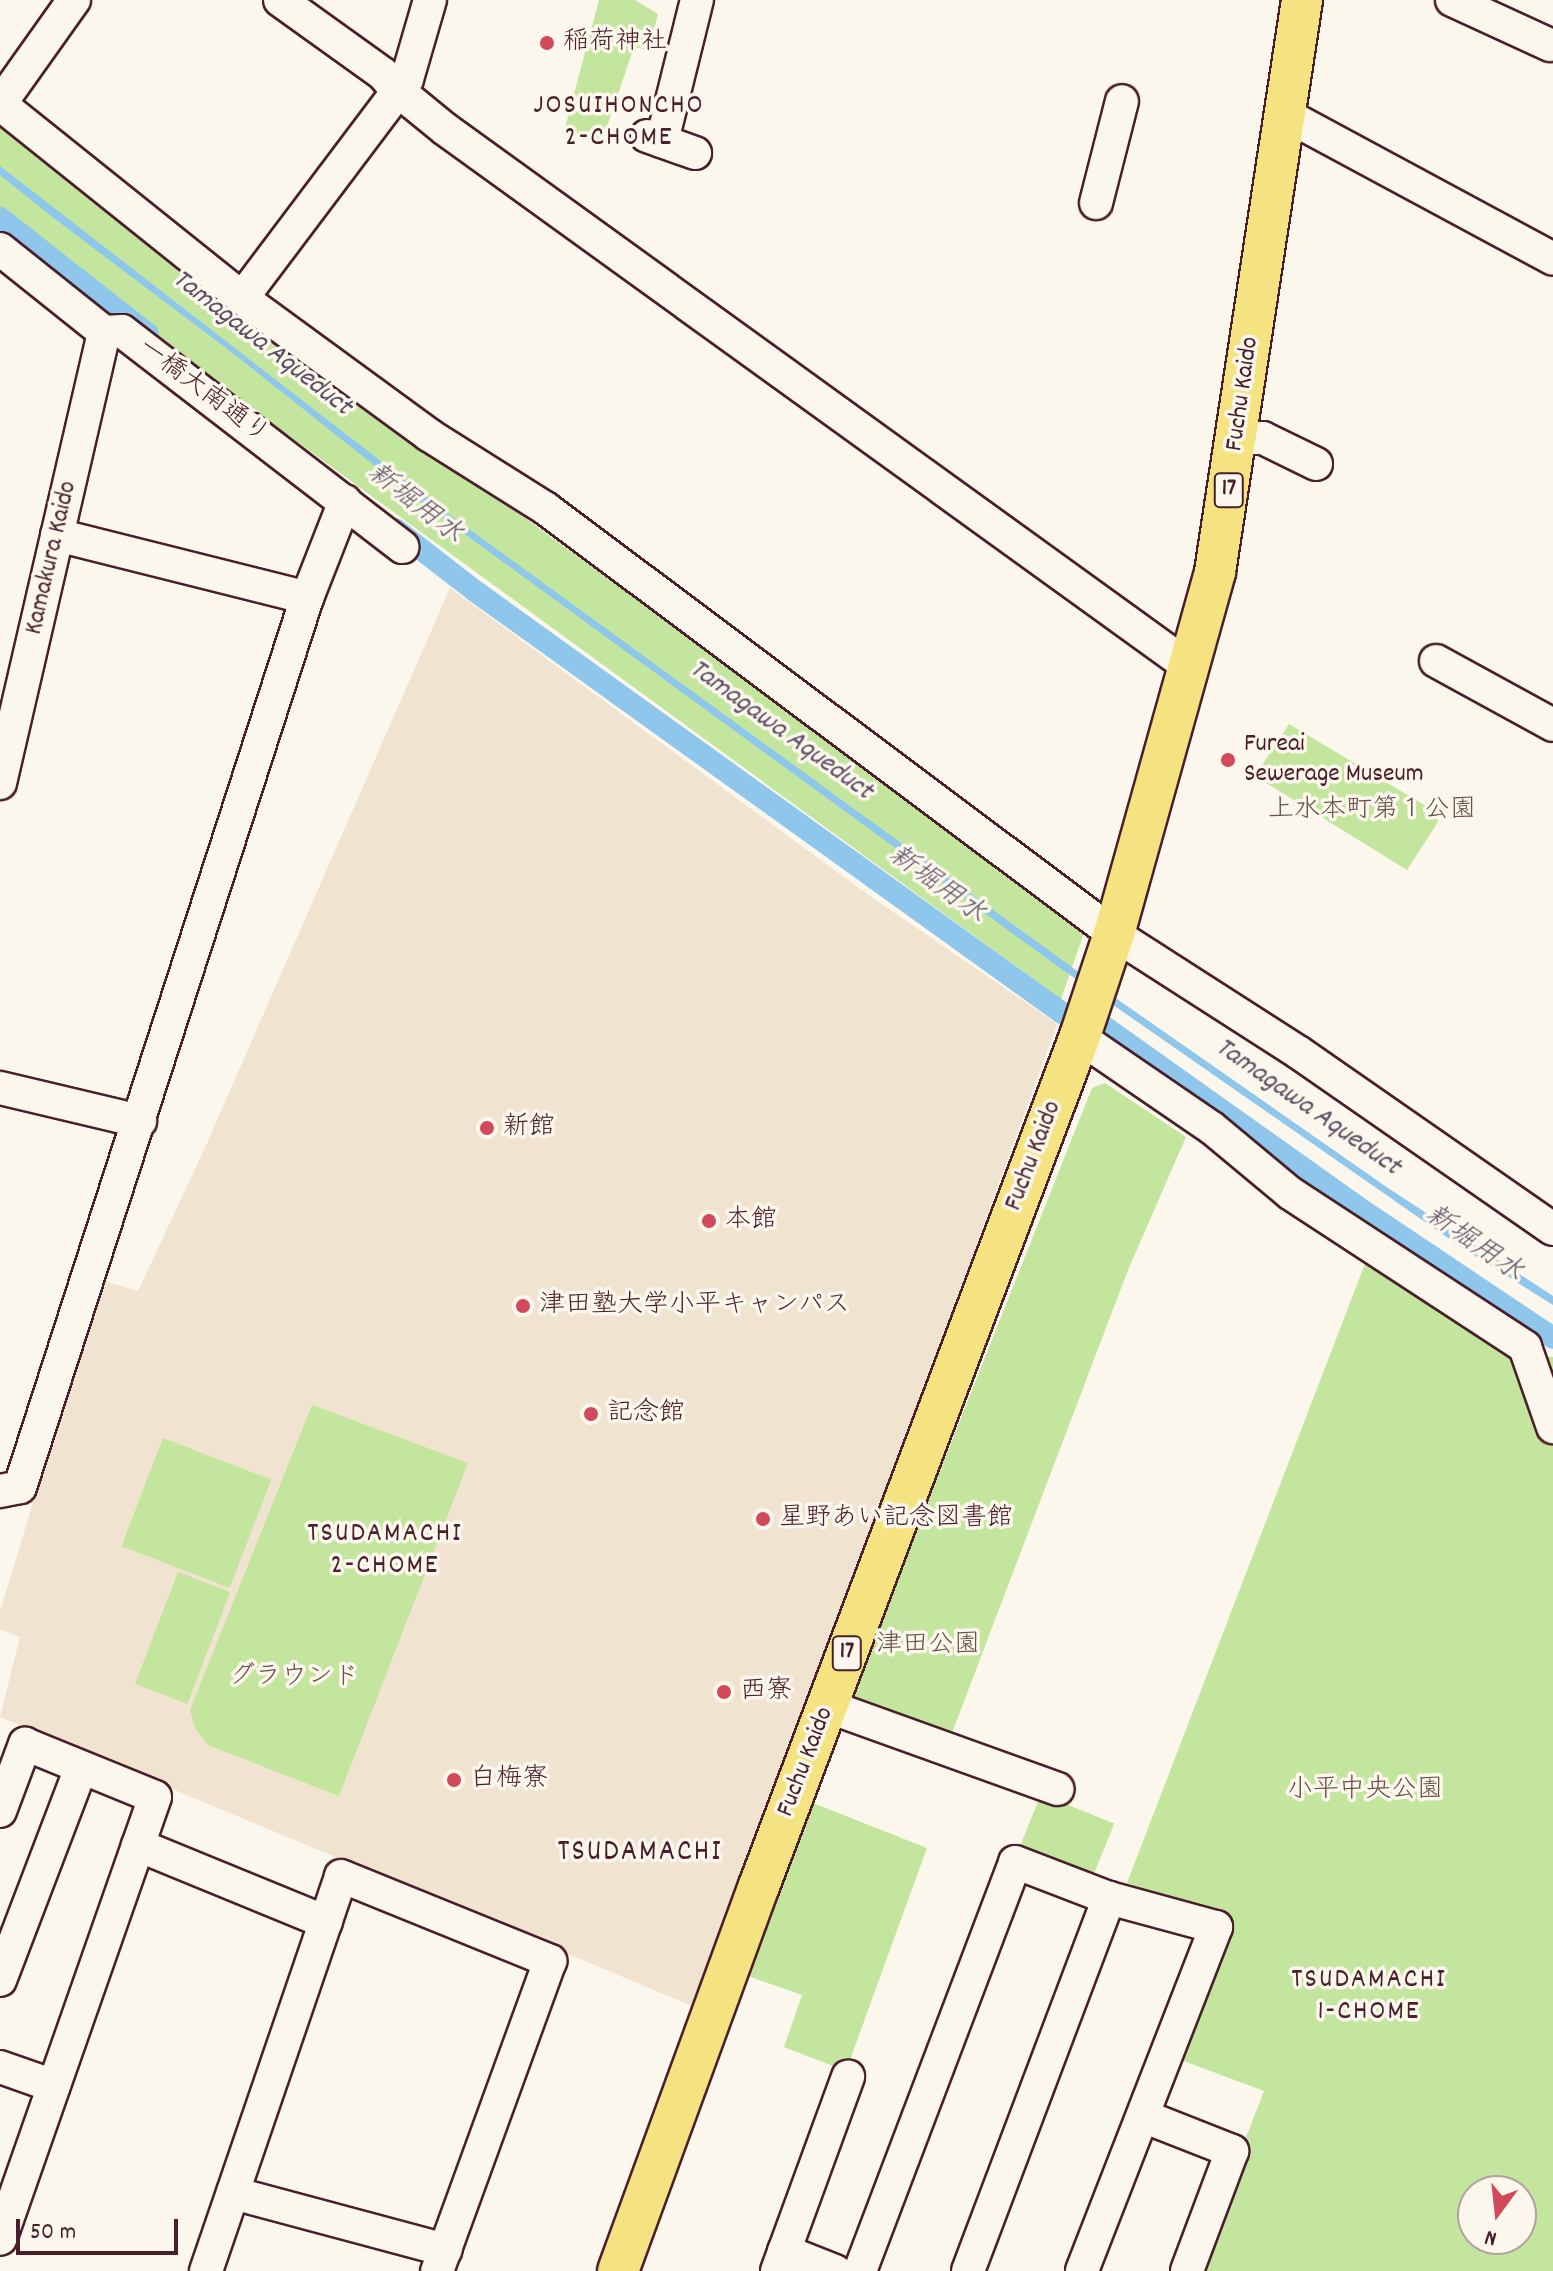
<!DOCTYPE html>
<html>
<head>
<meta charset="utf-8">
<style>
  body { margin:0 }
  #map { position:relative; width:1553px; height:2271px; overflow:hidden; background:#fbf7ec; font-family:Dekko,"Klee One",sans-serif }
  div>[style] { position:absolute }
  .built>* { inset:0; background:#f0e3cf }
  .green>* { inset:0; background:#c4e59d; transform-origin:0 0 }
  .water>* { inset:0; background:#8ec6ec }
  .canal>* { height:22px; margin:-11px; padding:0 11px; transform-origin:11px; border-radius:11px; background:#8ec6ec }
  .roads { filter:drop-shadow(2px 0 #4a1f2b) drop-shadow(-2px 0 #4a1f2b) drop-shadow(0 2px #4a1f2b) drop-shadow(0 -2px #4a1f2b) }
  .minor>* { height:32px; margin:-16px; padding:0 16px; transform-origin:16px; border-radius:16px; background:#fbf7ec }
  .major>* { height:40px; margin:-20px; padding:0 20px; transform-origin:20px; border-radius:20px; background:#f5e382 }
  .dots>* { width:22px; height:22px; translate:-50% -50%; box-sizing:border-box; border:4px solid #fbf7ec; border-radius:50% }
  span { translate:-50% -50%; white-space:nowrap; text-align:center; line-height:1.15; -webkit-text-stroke:7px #fbf7ec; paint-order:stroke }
  .shield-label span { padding:2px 6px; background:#fbf7ec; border:2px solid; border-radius:6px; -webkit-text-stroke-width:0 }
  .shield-label { font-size:24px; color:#4a1f2b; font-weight:700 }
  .poi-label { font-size:26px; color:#4a1f2b }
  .left { translate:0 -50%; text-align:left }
  .street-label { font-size:26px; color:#4a1f2b }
  .park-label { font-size:26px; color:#685048 }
  .neighbourhood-label { font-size:28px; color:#4a1f2b; letter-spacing:2px }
  .water-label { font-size:28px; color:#5e5165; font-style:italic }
  .quarter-label { font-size:30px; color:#4a1f2b; letter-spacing:2px }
  .north { position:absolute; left:1457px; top:2175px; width:80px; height:80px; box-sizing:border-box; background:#fbf7ec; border:2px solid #b4a19f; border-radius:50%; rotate:195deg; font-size:22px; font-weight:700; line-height:32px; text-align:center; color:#4a1f2b }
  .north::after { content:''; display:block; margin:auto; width:28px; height:36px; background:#d1495b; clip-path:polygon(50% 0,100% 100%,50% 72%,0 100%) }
  .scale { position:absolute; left:16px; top:2219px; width:162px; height:36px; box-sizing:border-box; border:4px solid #4a1f2b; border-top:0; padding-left:10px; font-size:24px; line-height:28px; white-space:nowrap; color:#4a1f2b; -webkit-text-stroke:6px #fbf7ec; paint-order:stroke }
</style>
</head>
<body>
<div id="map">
  <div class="built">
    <div style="clip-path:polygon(450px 588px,867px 894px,1057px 1024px,697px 2008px,0 1717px,20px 1637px,0 1629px,0 1612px,100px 1280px,138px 1291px,204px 1150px)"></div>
  </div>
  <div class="green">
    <div style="clip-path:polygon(599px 0,635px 0,658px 14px,648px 50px,634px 47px,600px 147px,565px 128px)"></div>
    <div style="clip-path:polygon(0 115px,425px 445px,1086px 927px,1061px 999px,0 225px)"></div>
    <div style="clip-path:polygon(1289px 724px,1436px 812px,1438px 822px,1407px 870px,1255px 776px)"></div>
    <div style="clip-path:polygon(1105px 1083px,1186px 1137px,1128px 1270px,952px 1733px,850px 1697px,1092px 1088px)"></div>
    <div style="clip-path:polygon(evenodd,1366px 1261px,1509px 1354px,1553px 1357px,1553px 2271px,1194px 2271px,1264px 2091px,1173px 2057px,1225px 1917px,1127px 1883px,1366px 1261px,1473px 2191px,1521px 2191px,1521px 2239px,1473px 2239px,1473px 2191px)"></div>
    <div style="clip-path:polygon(312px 1405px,468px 1463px,339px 1796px,208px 1745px,196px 1730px,190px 1710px)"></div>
    <div style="left:163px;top:1438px;width:116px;height:116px;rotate:21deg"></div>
    <div style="left:178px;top:1572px;width:56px;height:120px;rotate:21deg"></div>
    <div style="left:1041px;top:1794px;width:79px;height:56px;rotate:22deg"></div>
    <div style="clip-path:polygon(808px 1801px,927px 1848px,846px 2071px,784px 2047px,802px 1995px,745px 1975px)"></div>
  </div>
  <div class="water">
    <div style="clip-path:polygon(0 166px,458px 521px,1084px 976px,1388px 1188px,1553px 1296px,1553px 1305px,1461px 1247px,1060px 968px,418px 500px,230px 351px,51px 216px,0 175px)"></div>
  </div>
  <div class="canal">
    <div style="left:0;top:218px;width:188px;rotate:38.1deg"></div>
    <div style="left:395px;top:529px;width:101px;rotate:37.8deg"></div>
    <div style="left:475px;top:591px;width:723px;rotate:35.71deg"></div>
    <div style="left:1062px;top:1013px;width:46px;rotate:18.8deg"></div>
    <div style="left:1106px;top:1028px;width:325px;rotate:35.4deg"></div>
    <div style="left:1371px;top:1216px;width:219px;rotate:33.8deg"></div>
  </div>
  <div class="roads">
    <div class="minor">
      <div style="left:280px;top:0;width:127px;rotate:35.7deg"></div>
      <div style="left:383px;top:74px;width:20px;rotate:49deg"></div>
      <div style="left:396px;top:89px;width:63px;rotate:39.2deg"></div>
      <div style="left:445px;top:129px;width:920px;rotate:35.85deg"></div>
      <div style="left:1452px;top:0;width:108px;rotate:24.7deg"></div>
      <div style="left:0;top:104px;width:310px;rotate:38.7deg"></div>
      <div style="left:242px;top:298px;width:232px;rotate:36.2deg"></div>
      <div style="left:429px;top:435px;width:137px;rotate:32.2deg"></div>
      <div style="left:545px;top:508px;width:711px;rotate:36.82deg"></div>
      <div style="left:1114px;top:934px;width:219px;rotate:32.7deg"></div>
      <div style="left:1298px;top:1052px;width:310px;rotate:34.8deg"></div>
      <div style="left:0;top:104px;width:128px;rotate:-54.6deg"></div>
      <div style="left:1286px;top:115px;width:303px;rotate:28.3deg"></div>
      <div style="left:647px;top:136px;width:51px;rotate:19.5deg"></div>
      <div style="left:662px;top:141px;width:145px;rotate:-76.1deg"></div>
      <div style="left:1096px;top:203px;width:105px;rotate:-75.7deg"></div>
      <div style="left:0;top:249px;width:133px;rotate:38.6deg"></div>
      <div style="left:104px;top:332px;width:18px;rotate:-3deg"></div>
      <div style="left:122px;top:331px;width:354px;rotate:37.6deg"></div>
      <div style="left:242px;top:298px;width:274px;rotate:-53deg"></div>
      <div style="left:407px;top:79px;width:82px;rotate:-73.8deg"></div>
      <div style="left:1237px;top:438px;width:26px"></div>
      <div style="left:1263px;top:438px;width:59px;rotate:26.1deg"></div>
      <div style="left:57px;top:535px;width:258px;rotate:14.1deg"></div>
      <div style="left:1436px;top:661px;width:133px;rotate:28.7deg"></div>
      <div style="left:0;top:783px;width:463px;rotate:-77deg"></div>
      <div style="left:1079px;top:1037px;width:161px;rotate:34.4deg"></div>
      <div style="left:1212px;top:1128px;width:102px;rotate:39.8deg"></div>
      <div style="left:1290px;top:1193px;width:281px;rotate:33.2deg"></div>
      <div style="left:1525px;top:1347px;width:85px;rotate:70.7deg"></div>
      <div style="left:0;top:1088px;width:144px;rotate:13.3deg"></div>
      <div style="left:0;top:1491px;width:20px;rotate:-11deg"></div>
      <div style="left:20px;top:1487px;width:934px;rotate:-72.11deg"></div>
      <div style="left:307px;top:598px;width:104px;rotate:-68.6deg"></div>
      <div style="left:827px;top:1706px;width:245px;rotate:19.8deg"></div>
      <div style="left:0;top:1811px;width:72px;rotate:-69.5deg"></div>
      <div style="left:25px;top:1744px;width:140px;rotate:22.2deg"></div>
      <div style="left:155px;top:1797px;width:468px;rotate:109.3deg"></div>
      <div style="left:138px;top:1845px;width:203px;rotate:22.3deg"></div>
      <div style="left:0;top:1980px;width:227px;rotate:-69.1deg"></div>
      <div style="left:0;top:2067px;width:57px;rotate:19.4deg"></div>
      <div style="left:1143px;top:2116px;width:96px;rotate:21.5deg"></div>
      <div style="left:1232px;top:2151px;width:128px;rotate:110.6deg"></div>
      <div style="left:233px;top:2193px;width:220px;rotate:15deg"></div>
      <div style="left:784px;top:2251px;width:55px;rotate:21.4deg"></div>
      <div style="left:206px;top:2271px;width:417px;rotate:-71.1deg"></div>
      <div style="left:341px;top:1876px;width:226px;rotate:22.1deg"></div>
      <div style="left:550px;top:1961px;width:330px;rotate:110deg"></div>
      <div style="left:777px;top:2271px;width:207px;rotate:-69.9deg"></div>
      <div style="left:860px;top:2271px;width:437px;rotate:-69.2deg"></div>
      <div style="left:1015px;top:1862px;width:101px;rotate:21deg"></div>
      <div style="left:1109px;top:1898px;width:111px;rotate:15.2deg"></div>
      <div style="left:1216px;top:1927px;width:369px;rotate:111.3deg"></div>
      <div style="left:968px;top:2271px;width:399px;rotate:-69.3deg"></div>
    </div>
    <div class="major">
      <div style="left:618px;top:2271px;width:410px;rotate:-69.9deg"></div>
      <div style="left:759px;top:1886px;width:909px;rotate:-69.31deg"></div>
      <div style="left:1080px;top:1036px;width:108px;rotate:-71.6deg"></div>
      <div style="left:1114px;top:934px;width:376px;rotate:-74.4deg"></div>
      <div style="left:1215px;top:572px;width:579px;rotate:-81.35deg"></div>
    </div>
  </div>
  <div class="dots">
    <div style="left:547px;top:43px;background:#d1495b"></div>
    <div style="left:1228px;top:760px;background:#d1495b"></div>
    <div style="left:487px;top:1128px;background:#d1495b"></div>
    <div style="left:709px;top:1221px;background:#d1495b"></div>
    <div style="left:523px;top:1306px;background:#d1495b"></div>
    <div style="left:591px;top:1414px;background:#d1495b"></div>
    <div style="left:763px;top:1519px;background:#d1495b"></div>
    <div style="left:724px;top:1692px;background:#d1495b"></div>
    <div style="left:454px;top:1780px;background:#d1495b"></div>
  </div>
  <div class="shield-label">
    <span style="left:1229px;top:490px">17</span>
    <span style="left:847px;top:1653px">17</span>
  </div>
  <div class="poi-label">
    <span class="left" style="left:563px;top:43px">稲荷神社</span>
    <span class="left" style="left:1244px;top:760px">Fureai<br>Sewerage Museum</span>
    <span class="left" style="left:503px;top:1128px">新館</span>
    <span class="left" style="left:725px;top:1221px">本館</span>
    <span class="left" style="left:539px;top:1306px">津田塾大学小平キャンパス</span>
    <span class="left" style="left:607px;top:1414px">記念館</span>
    <span class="left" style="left:779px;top:1519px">星野あい記念図書館</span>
    <span class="left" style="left:740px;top:1692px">西寮</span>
    <span class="left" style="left:470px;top:1780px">白梅寮</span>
  </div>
  <div class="street-label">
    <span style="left:203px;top:392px;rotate:37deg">一橋大南通り</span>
    <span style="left:1243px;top:394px;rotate:-82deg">Fuchu Kaido</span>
    <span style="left:52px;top:558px;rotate:-77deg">Kamakura Kaido</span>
    <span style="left:1034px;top:1156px;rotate:-69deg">Fuchu Kaido</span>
    <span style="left:806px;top:1762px;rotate:-69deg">Fuchu Kaido</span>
  </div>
  <div class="park-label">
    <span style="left:1372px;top:811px">上水本町第１公園</span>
    <span style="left:928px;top:1646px">津田公園</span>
    <span style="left:294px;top:1678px">グラウンド</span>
    <span style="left:1365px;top:1791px">小平中央公園</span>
  </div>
  <div class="neighbourhood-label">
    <span style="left:619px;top:123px">JOSUIHONCHO<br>2-CHOME</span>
    <span style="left:385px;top:1551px">TSUDAMACHI<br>2-CHOME</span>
    <span style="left:1369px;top:1997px">TSUDAMACHI<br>1-CHOME</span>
  </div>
  <div class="water-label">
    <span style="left:261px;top:344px;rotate:38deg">Tamagawa Aqueduct</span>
    <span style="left:414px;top:505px;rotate:38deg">新堀用水</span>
    <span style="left:780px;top:731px;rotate:36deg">Tamagawa Aqueduct</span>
    <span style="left:936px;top:886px;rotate:36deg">新堀用水</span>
    <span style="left:1307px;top:1108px;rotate:35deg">Tamagawa Aqueduct</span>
    <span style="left:1473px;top:1245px;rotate:35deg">新堀用水</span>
  </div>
  <div class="quarter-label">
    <span style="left:640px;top:1854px">TSUDAMACHI</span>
  </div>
  <div class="north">N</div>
  <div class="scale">50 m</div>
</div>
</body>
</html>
